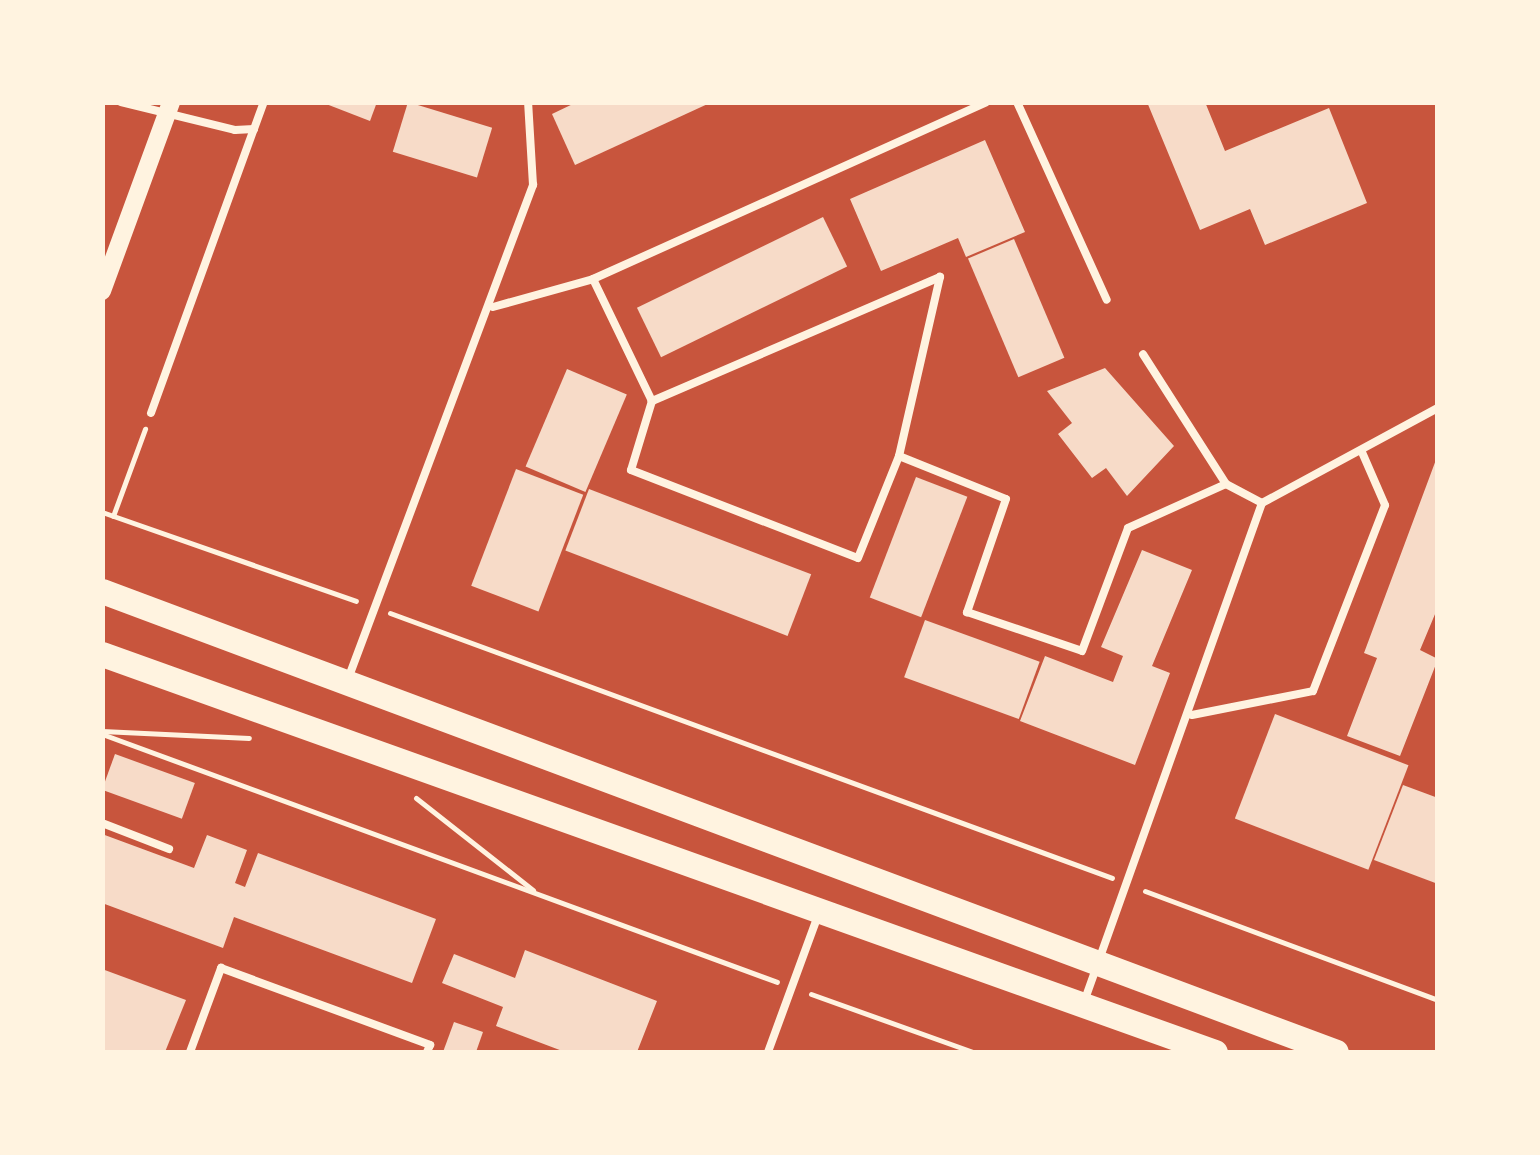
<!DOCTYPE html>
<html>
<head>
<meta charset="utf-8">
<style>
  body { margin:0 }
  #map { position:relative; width:1540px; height:1155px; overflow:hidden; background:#c8553d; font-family:"PT Serif",serif }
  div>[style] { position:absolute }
  .building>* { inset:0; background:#f7dbc8; transform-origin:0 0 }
  .path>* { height:5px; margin:-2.5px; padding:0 2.5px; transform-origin:2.5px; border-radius:2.5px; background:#fff3e0 }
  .service>* { height:8px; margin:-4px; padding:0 4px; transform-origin:4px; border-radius:4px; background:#fff3e0 }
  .tertiary>* { height:18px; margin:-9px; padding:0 9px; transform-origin:9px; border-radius:9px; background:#fff3e0 }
  .primary>* { height:25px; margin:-12.5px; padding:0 12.5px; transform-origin:12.5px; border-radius:12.5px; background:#fff3e0 }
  span { translate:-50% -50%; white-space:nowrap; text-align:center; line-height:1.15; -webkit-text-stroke:8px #fff3e0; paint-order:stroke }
  .frame { position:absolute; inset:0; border:105px solid #fff3e0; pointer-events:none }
</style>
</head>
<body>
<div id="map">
  <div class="building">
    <div style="clip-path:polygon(321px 102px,377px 102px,370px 121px)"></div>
    <div style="left:408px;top:102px;width:88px;height:52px;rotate:17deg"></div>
    <div style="clip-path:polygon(577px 102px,712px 102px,575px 165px,552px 114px)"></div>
    <div style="clip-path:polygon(1147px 102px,1205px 102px,1225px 151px,1329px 108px,1367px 203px,1265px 245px,1250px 209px,1200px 230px)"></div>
    <div style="clip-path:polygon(985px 140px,1025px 232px,966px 257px,958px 238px,881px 271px,850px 199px)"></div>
    <div style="left:823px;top:217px;width:55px;height:207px;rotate:64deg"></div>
    <div style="left:1014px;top:239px;width:129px;height:50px;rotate:67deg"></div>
    <div style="clip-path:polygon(1105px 368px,1174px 446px,1127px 496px,1106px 468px,1092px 478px,1058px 434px,1072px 423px,1047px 391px)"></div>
    <div style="left:567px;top:369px;width:65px;height:106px;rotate:23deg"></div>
    <div style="clip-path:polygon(1437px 457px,1438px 607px,1420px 650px,1438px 659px,1400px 756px,1347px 736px,1377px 658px,1364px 653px)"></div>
    <div style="left:516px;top:469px;width:72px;height:125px;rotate:21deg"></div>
    <div style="left:916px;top:477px;width:55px;height:129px;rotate:21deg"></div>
    <div style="left:589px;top:489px;width:238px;height:66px;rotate:21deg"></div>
    <div style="clip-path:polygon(1142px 550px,1192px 570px,1152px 666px,1170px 673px,1135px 765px,1020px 721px,1045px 656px,1113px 682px,1123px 656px,1101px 647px)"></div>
    <div style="left:925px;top:620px;width:122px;height:61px;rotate:20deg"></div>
    <div style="left:1275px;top:714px;width:143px;height:112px;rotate:21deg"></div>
    <div style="left:115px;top:754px;width:85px;height:38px;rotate:20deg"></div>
    <div style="clip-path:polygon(1403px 785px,1438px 798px,1438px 884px,1374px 860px)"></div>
    <div style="clip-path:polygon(102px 834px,194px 868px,207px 835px,247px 850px,235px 883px,245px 887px,258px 853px,436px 919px,412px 983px,234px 917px,223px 948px,102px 903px)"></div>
    <div style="clip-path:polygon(525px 950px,657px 1001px,637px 1052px,565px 1052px,496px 1026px,503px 1007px,442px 983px,454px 954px,515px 978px)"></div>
    <div style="clip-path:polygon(102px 969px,186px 1000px,165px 1052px,102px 1052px)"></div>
    <div style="clip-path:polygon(454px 1022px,483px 1032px,476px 1052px,443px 1052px)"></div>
  </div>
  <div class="path">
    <div style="left:102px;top:512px;width:269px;rotate:19.3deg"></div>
    <div style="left:113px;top:516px;width:93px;rotate:-69.8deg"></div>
    <div style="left:390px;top:613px;width:769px;rotate:20.15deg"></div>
    <div style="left:102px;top:731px;width:147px;rotate:2.7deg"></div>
    <div style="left:102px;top:734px;width:719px;rotate:20.17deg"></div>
    <div style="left:416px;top:798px;width:149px;rotate:38.2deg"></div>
    <div style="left:1145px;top:891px;width:313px;rotate:20.4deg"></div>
    <div style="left:811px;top:994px;width:172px;rotate:19.7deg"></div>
  </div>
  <div class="service">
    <div style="left:121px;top:102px;width:117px;rotate:13.8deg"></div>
    <div style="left:235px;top:130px;width:19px;rotate:-3deg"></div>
    <div style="left:254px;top:129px;width:29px;rotate:-70deg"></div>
    <div style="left:1017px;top:102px;width:217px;rotate:65.6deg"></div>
    <div style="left:593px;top:279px;width:431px;rotate:-24.2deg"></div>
    <div style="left:493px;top:307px;width:104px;rotate:-15.6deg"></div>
    <div style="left:593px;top:279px;width:136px;rotate:64.2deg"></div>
    <div style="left:652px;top:401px;width:72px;rotate:106.9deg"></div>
    <div style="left:631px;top:470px;width:243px;rotate:21.2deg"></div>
    <div style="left:858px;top:558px;width:110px;rotate:-68.1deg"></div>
    <div style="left:899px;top:456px;width:184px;rotate:-77.1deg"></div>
    <div style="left:940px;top:277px;width:314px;rotate:156.7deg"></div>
    <div style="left:151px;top:413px;width:302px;rotate:-70.1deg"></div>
    <div style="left:899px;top:456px;width:115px;rotate:21.9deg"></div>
    <div style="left:1006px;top:499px;width:120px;rotate:109deg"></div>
    <div style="left:967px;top:612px;width:121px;rotate:18.7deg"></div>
    <div style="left:1082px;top:651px;width:131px;rotate:-69.5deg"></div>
    <div style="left:1128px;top:528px;width:107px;rotate:-24.2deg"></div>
    <div style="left:1262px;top:503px;width:200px;rotate:-28.4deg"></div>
    <div style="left:348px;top:679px;width:528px;rotate:-69.47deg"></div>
    <div style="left:533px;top:185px;width:83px;rotate:-93.4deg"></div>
    <div style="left:1192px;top:715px;width:123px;rotate:-11.2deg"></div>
    <div style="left:1313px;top:691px;width:199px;rotate:-68.8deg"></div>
    <div style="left:1385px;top:505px;width:58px;rotate:-113.5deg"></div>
    <div style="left:102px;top:823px;width:72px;rotate:21.2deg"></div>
    <div style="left:1084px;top:1002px;width:530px;rotate:-70.37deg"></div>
    <div style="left:1262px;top:503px;width:41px;rotate:-152.2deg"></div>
    <div style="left:1226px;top:484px;width:154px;rotate:-122.6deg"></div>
    <div style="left:190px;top:1052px;width:90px;rotate:-69.7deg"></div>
    <div style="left:221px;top:968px;width:223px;rotate:20.2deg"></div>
    <div style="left:430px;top:1045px;width:8px;rotate:113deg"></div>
    <div style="left:768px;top:1052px;width:148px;rotate:-69.9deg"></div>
  </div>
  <div class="tertiary">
    <div style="left:102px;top:291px;width:201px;rotate:-69.9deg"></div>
  </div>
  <div class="primary">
    <div style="left:102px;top:591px;width:1317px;rotate:20.48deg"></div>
    <div style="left:102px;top:654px;width:1182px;rotate:19.68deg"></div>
  </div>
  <div class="frame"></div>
</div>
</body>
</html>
